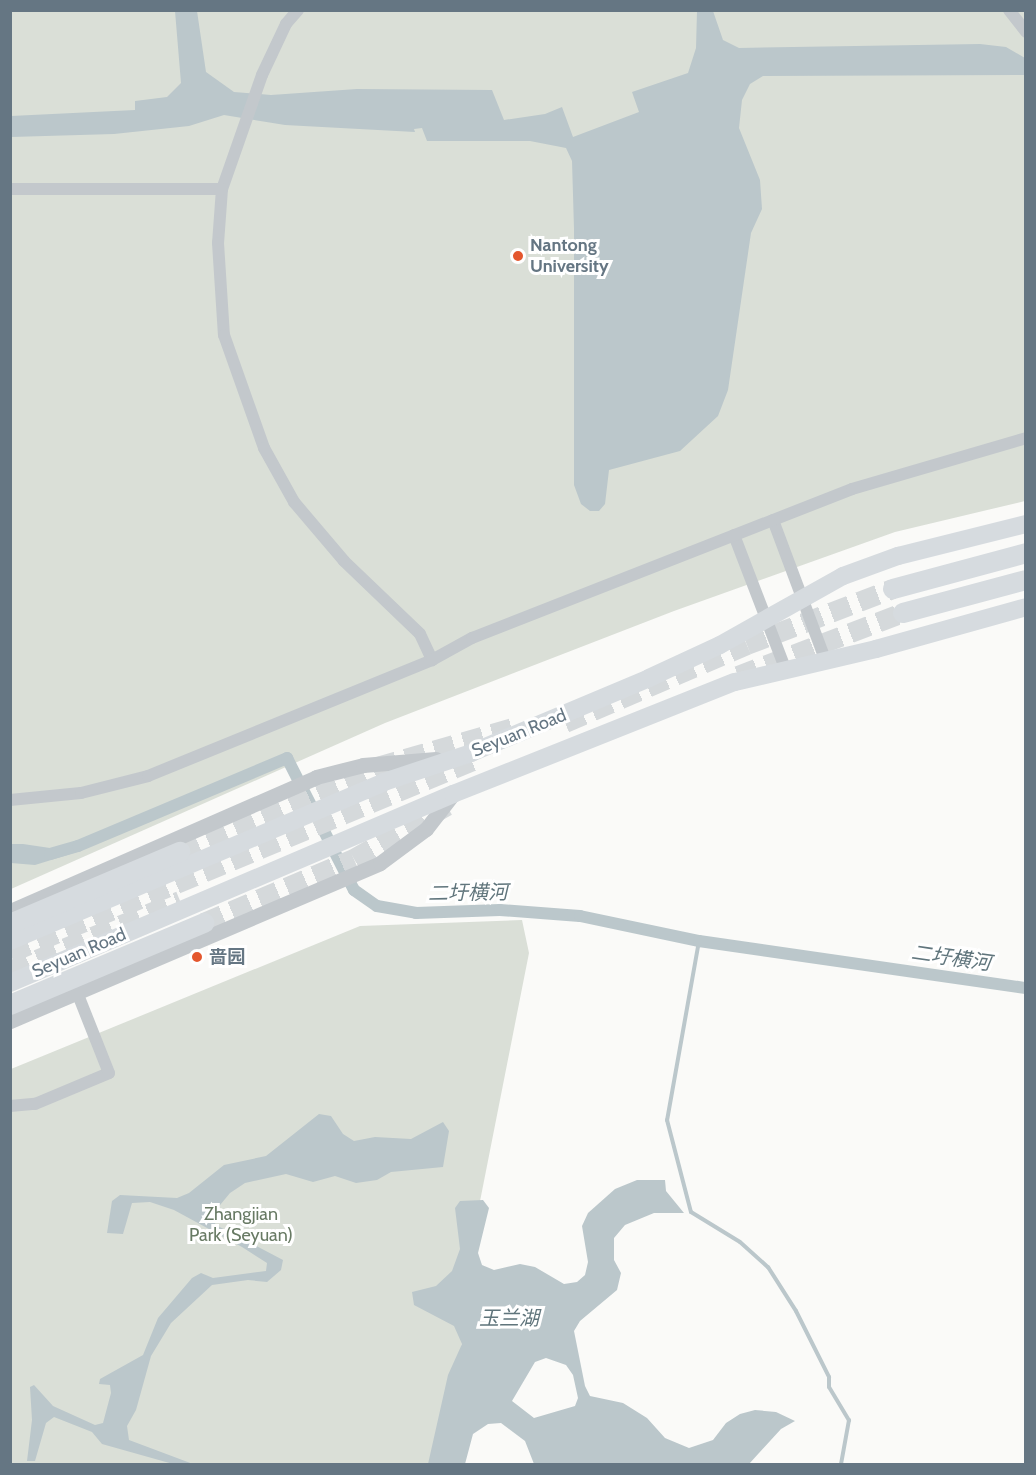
<!DOCTYPE html>
<html>
<head>
<meta charset="utf-8">
<style>
  body { margin:0 }
  #map { position:relative; width:1036px; height:1475px; overflow:hidden; background:#fafaf8; font-family:Cabin,"Noto Sans SC",sans-serif }
  div>[style] { position:absolute }
  .green>* { inset:0; background:#dadfd7 }
  .water>* { inset:0; background:#bbc7cb }
  .stream>* { height:4px; margin:-2px; padding:0 2px; transform-origin:2px; border-radius:2px; background:#bbc7cb }
  .canal>* { height:12px; margin:-6px; padding:0 6px; transform-origin:6px; border-radius:6px; background:#bbc7cb }
  .trunk-tunnel>* { height:20px; margin-top:-10px; transform-origin:0; background:repeating-linear-gradient(90deg,#d5d9db 0 20px,transparent 0 30px) }
  .minor>* { height:12px; margin:-6px; padding:0 6px; transform-origin:6px; border-radius:6px; background:#c3c8cc }
  .tertiary>* { height:15px; margin:-7.5px; padding:0 7.5px; transform-origin:7.5px; border-radius:7.5px; background:#c3c8cc }
  .primary>* { height:18px; margin:-9px; padding:0 9px; transform-origin:9px; border-radius:9px; background:#d6dbdf }
  .trunk>* { height:20px; margin:-10px; padding:0 10px; transform-origin:10px; border-radius:10px; background:#d6dbdf }
  .dots>* { width:16px; height:16px; translate:-50% -50%; box-sizing:border-box; border:3px solid #fff; border-radius:50% }
  span { translate:-50% -50%; white-space:nowrap; text-align:center; line-height:1.15; -webkit-text-stroke:6px #fff; paint-order:stroke }
  .poi-label { font-size:18px; color:#657683; font-weight:700 }
  .left { translate:0 -50%; text-align:left }
  .street-label { font-size:18px; color:#657683 }
  .park-label { font-size:18px; color:#687a64 }
  .water-label { font-size:20px; color:#60757c; font-style:italic }
  .frame { position:absolute; inset:0; border:12px solid #657683; pointer-events:none }
</style>
</head>
<body>
<div id="map">
  <div class="green">
    <div style="clip-path:polygon(10px 11px,1025px 11px,1025px 501px,895px 532px,674px 611px,385px 723px,11px 889px)"></div>
    <div style="clip-path:polygon(522px 920px,529px 953px,468px 1262px,453px 1464px,11px 1464px,11px 1069px,360px 926px)"></div>
  </div>
  <div class="water">
    <div style="clip-path:polygon(175px 11px,197px 11px,206px 72px,234px 92px,271px 95px,357px 89px,492px 90px,504px 120px,545px 114px,562px 107px,573px 137px,639px 112px,632px 92px,688px 73px,696px 48px,697px 11px,713px 11px,723px 40px,739px 48px,980px 44px,1006px 47px,1025px 58px,1025px 75px,763px 76px,750px 84px,742px 100px,739px 128px,760px 180px,762px 209px,751px 233px,728px 390px,718px 416px,680px 451px,609px 470px,605px 504px,599px 511px,590px 511px,581px 504px,574px 485px,574px 229px,572px 161px,566px 148px,530px 141px,427px 141px,422px 128px,414px 129px,415px 132px,285px 125px,224px 115px,189px 126px,114px 134px,11px 137px,11px 116px,135px 110px,135px 101px,167px 97px,181px 83px)"></div>
    <div style="clip-path:polygon(11px 844px,23px 844px,77px 852px,35px 865px,11px 863px)"></div>
    <div style="clip-path:polygon(319px 1114px,331px 1116px,343px 1134px,354px 1141px,375px 1137px,411px 1139px,443px 1122px,449px 1131px,443px 1167px,391px 1172px,377px 1180px,356px 1183px,335px 1176px,313px 1182px,286px 1174px,245px 1183px,230px 1193px,211px 1216px,216px 1225px,283px 1260px,281px 1270px,267px 1282px,248px 1280px,212px 1285px,171px 1323px,151px 1356px,136px 1410px,127px 1426px,129px 1440px,193px 1464px,173px 1464px,102px 1444px,92px 1432px,54px 1417px,46px 1423px,35px 1461px,27px 1461px,32px 1420px,30px 1387px,34px 1385px,53px 1406px,95px 1425px,103px 1423px,111px 1393px,110px 1385px,99px 1384px,100px 1379px,143px 1355px,158px 1318px,192px 1278px,201px 1273px,213px 1278px,266px 1271px,267px 1263px,242px 1247px,174px 1210px,150px 1202px,132px 1203px,123px 1234px,107px 1233px,112px 1201px,120px 1195px,177px 1198px,189px 1193px,224px 1165px,266px 1156px)"></div>
    <div style="clip-path:polygon(evenodd,637px 1180px,665px 1180px,666px 1191px,684px 1213px,654px 1213px,625px 1225px,614px 1238px,614px 1260px,621px 1273px,617px 1290px,580px 1321px,574px 1331px,585px 1386px,590px 1396px,623px 1403px,647px 1418px,665px 1438px,689px 1448px,713px 1440px,726px 1423px,740px 1414px,755px 1410px,776px 1412px,795px 1421px,781px 1429px,749px 1464px,534px 1464px,525px 1441px,501px 1423px,488px 1424px,473px 1434px,465px 1464px,428px 1464px,448px 1375px,462px 1344px,454px 1326px,414px 1305px,412px 1292px,436px 1286px,452px 1271px,460px 1249px,455px 1208px,460px 1201px,483px 1200px,489px 1208px,478px 1253px,482px 1265px,494px 1270px,520px 1264px,535px 1267px,564px 1284px,577px 1282px,585px 1275px,588px 1262px,582px 1226px,588px 1213px,615px 1189px,637px 1180px,546px 1358px,566px 1365px,573px 1375px,578px 1398px,575px 1406px,534px 1418px,512px 1401px,535px 1362px,546px 1358px)"></div>
  </div>
  <div class="stream">
    <div style="left:699px;top:941px;width:182px;rotate:100.1deg"></div>
    <div style="left:667px;top:1120px;width:95px;rotate:75.4deg"></div>
    <div style="left:691px;top:1212px;width:57px;rotate:31.5deg"></div>
    <div style="left:740px;top:1242px;width:38px;rotate:42deg"></div>
    <div style="left:768px;top:1267px;width:52px;rotate:57.5deg"></div>
    <div style="left:796px;top:1311px;width:74px;rotate:63.4deg"></div>
    <div style="left:829px;top:1377px;width:10px;rotate:90deg"></div>
    <div style="left:829px;top:1387px;width:39px;rotate:59deg"></div>
    <div style="left:849px;top:1420px;width:45px;rotate:100.3deg"></div>
  </div>
  <div class="canal">
    <div style="left:50px;top:854px;width:29px;rotate:-16deg"></div>
    <div style="left:78px;top:846px;width:227px;rotate:-22.8deg"></div>
    <div style="left:287px;top:758px;width:148px;rotate:63.1deg"></div>
    <div style="left:354px;top:890px;width:28px;rotate:35deg"></div>
    <div style="left:377px;top:906px;width:40px;rotate:10deg"></div>
    <div style="left:416px;top:913px;width:84px;rotate:-2deg"></div>
    <div style="left:500px;top:910px;width:80px;rotate:4.3deg"></div>
    <div style="left:580px;top:916px;width:122px;rotate:11.9deg"></div>
    <div style="left:699px;top:941px;width:330px;rotate:8.2deg"></div>
  </div>
  <div class="trunk-tunnel">
    <div style="left:738px;top:676px;width:177px;rotate:-20.9deg"></div>
    <div style="left:565px;top:723px;width:198px;rotate:-23.2deg"></div>
    <div style="left:747px;top:645px;width:156px;rotate:-21deg"></div>
    <div style="left:180px;top:852px;width:215px;rotate:-23.3deg"></div>
    <div style="left:377px;top:767px;width:149px;rotate:-16deg"></div>
    <div style="left:204px;top:923px;width:163px;rotate:-23.1deg"></div>
    <div style="left:354px;top:859px;width:107px;rotate:-29.7deg"></div>
    <div style="left:10px;top:953px;width:509px;rotate:-22.53deg"></div>
    <div style="left:10px;top:971px;width:184px;rotate:-22.4deg"></div>
  </div>
  <div class="minor">
    <div style="left:298px;top:10px;width:18px;rotate:131deg"></div>
    <div style="left:286px;top:24px;width:56px;rotate:115.2deg"></div>
    <div style="left:262px;top:75px;width:121px;rotate:109.3deg"></div>
    <div style="left:222px;top:189px;width:54px;rotate:94.2deg"></div>
    <div style="left:218px;top:243px;width:92px;rotate:86.3deg"></div>
    <div style="left:224px;top:335px;width:120px;rotate:70.5deg"></div>
    <div style="left:264px;top:448px;width:62px;rotate:60.9deg"></div>
    <div style="left:294px;top:502px;width:77px;rotate:49.7deg"></div>
    <div style="left:344px;top:561px;width:105px;rotate:43.8deg"></div>
    <div style="left:420px;top:634px;width:29px;rotate:65deg"></div>
    <div style="left:1009px;top:10px;width:28px;rotate:52deg"></div>
    <div style="left:10px;top:189px;width:212px"></div>
    <div style="left:773px;top:520px;width:148px;rotate:69.5deg"></div>
    <div style="left:734px;top:535px;width:142px;rotate:69deg"></div>
    <div style="left:10px;top:800px;width:71px;rotate:-5.6deg"></div>
    <div style="left:81px;top:793px;width:69px;rotate:-14.2deg"></div>
    <div style="left:148px;top:776px;width:307px;rotate:-22.2deg"></div>
    <div style="left:432px;top:660px;width:46px;rotate:-28.8deg"></div>
    <div style="left:472px;top:638px;width:408px;rotate:-21.4deg"></div>
    <div style="left:852px;top:489px;width:181px;rotate:-16.3deg"></div>
    <div style="left:10px;top:1106px;width:25px;rotate:-5deg"></div>
    <div style="left:35px;top:1104px;width:80px;rotate:-22.7deg"></div>
    <div style="left:109px;top:1073px;width:87px;rotate:-111.6deg"></div>
  </div>
  <div class="tertiary">
    <div style="left:10px;top:911px;width:334px;rotate:-23.6deg"></div>
    <div style="left:316px;top:777px;width:49px;rotate:-14.3deg"></div>
    <div style="left:363px;top:765px;width:73px;rotate:-4.7deg"></div>
    <div style="left:10px;top:1021px;width:402px;rotate:-23.1deg"></div>
    <div style="left:380px;top:863px;width:57px;rotate:-36.5deg"></div>
    <div style="left:426px;top:829px;width:44px;rotate:-52.4deg"></div>
  </div>
  <div class="primary">
    <div style="left:10px;top:941px;width:406px;rotate:-23deg"></div>
    <div style="left:384px;top:782px;width:92px;rotate:-18.4deg"></div>
    <div style="left:471px;top:753px;width:193px;rotate:-22.8deg"></div>
    <div style="left:649px;top:678px;width:78px;rotate:-24.9deg"></div>
    <div style="left:720px;top:645px;width:141px;rotate:-29.3deg"></div>
    <div style="left:843px;top:576px;width:59px;rotate:-20deg"></div>
    <div style="left:898px;top:556px;width:132px;rotate:-14deg"></div>
    <div style="left:10px;top:983px;width:482px;rotate:-23.1deg"></div>
    <div style="left:453px;top:794px;width:303px;rotate:-21.7deg"></div>
    <div style="left:735px;top:682px;width:145px;rotate:-13.2deg"></div>
    <div style="left:876px;top:649px;width:156px;rotate:-15.6deg"></div>
  </div>
  <div class="trunk">
    <div style="left:893px;top:589px;width:138px;rotate:-15.1deg"></div>
    <div style="left:903px;top:613px;width:127px;rotate:-15deg"></div>
    <div style="left:10px;top:924px;width:185px;rotate:-23deg"></div>
    <div style="left:10px;top:1005px;width:211px;rotate:-22.9deg"></div>
  </div>
  <div class="dots">
    <div style="left:518px;top:256px;background:#e4572e"></div>
    <div style="left:197px;top:957px;background:#e4572e"></div>
  </div>
  <div class="poi-label">
    <span class="left" style="left:530px;top:256px">Nantong<br>University</span>
    <span class="left" style="left:209px;top:957px">啬园</span>
  </div>
  <div class="street-label">
    <span style="left:519px;top:733px;rotate:-22deg">Seyuan Road</span>
    <span style="left:79px;top:953px;rotate:-23deg">Seyuan Road</span>
  </div>
  <div class="park-label">
    <span style="left:241px;top:1225px">Zhangjian<br>Park (Seyuan)</span>
  </div>
  <div class="water-label">
    <span style="left:468px;top:893px;rotate:-1deg">二圩横河</span>
    <span style="left:951px;top:958px;rotate:8deg">二圩横河</span>
    <span style="left:509px;top:1318px">玉兰湖</span>
  </div>
  <div class="frame"></div>
</div>
</body>
</html>
